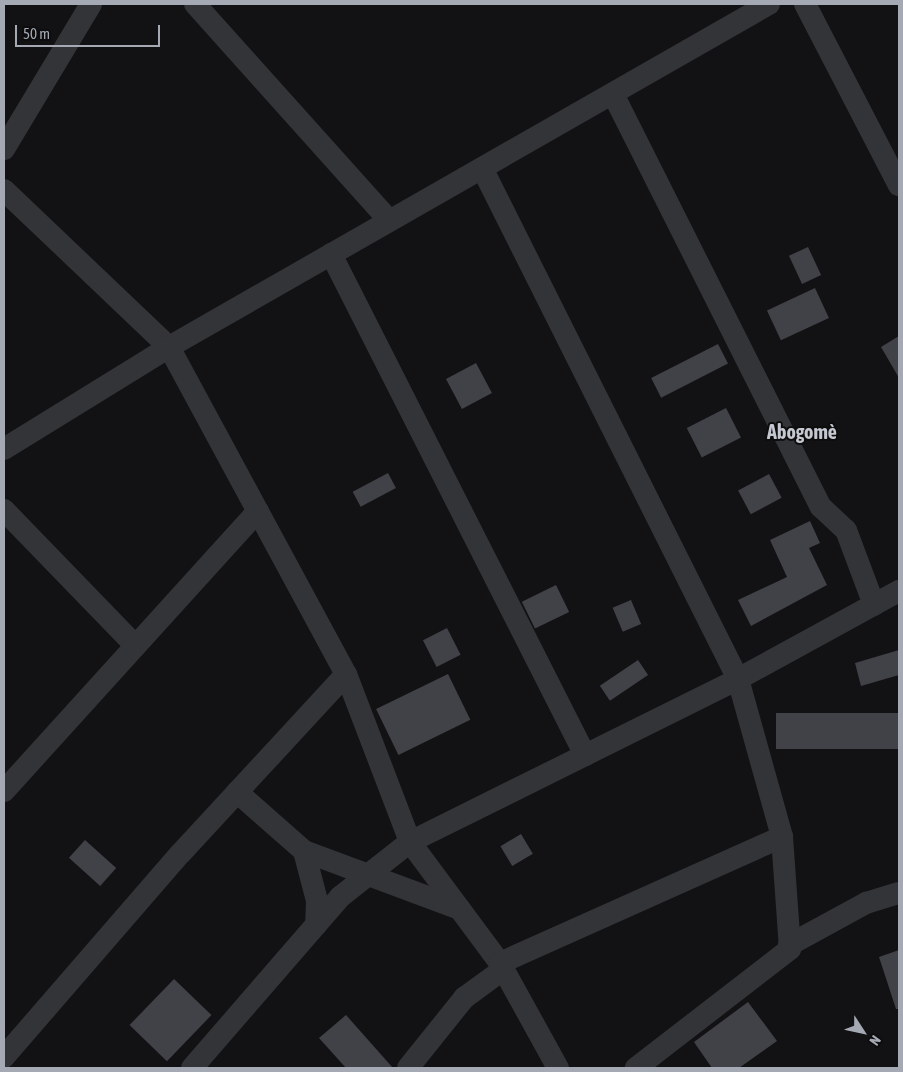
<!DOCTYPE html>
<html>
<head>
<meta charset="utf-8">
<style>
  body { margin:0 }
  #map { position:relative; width:903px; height:1072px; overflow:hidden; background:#121214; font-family:"Asap Condensed",sans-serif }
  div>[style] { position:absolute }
  .building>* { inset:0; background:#414247; transform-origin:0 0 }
  .minor>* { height:22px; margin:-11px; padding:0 11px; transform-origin:11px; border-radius:11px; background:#333438 }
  span { translate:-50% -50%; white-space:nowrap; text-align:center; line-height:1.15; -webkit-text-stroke:4px #0d0d0e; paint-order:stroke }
  .quarter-label { font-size:20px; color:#c5c8d0; font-weight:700 }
  .frame { position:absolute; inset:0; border:5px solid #a4a9b4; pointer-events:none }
  .north { position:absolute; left:838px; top:1007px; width:50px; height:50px; -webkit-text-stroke:4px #0d0d0e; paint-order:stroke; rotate:125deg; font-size:14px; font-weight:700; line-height:20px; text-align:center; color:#a4a9b4 }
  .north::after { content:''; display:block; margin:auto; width:18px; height:22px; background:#a4a9b4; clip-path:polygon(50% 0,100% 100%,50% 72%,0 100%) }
  .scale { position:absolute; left:15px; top:25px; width:145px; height:22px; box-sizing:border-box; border:2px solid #a4a9b4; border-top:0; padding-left:6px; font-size:15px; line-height:18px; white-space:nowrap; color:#a4a9b4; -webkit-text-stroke:4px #0d0d0e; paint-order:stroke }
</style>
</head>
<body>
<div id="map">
  <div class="building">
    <div style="left:808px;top:247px;width:31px;height:21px;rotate:65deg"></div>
    <div style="left:815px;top:288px;width:33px;height:53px;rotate:65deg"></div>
    <div style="clip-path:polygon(899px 336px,899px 378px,881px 347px)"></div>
    <div style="left:718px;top:344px;width:22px;height:75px;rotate:63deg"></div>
    <div style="left:476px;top:363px;width:34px;height:34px;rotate:62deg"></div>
    <div style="left:726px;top:408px;width:33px;height:44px;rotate:63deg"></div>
    <div style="left:388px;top:473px;width:17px;height:40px;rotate:62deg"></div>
    <div style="left:769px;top:474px;width:27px;height:35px;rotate:62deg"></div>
    <div style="clip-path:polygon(810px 521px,820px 543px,809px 548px,827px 585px,751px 626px,738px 600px,787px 577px,770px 540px)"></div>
    <div style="left:556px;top:585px;width:30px;height:38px;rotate:64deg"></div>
    <div style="left:631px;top:600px;width:26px;height:20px;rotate:67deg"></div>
    <div style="left:447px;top:628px;width:30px;height:27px;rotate:63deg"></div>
    <div style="clip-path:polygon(899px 650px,899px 675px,861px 686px,855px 663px)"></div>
    <div style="left:638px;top:660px;width:18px;height:46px;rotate:56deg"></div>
    <div style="left:448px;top:674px;width:51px;height:80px;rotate:64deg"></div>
    <div style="left:899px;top:713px;width:36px;height:123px;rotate:90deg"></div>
    <div style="left:521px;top:834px;width:23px;height:24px;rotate:59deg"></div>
    <div style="left:85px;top:840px;width:42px;height:24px;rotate:42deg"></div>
    <div style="clip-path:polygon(899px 950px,899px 1009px,896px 1009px,879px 957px)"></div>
    <div style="left:174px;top:979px;width:52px;height:64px;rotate:44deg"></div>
    <div style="clip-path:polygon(748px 1002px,777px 1041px,739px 1068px,712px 1068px,694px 1042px)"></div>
    <div style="clip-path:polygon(346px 1015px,393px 1068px,346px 1068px,319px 1038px)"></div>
  </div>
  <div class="minor">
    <div style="left:195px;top:4px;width:290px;rotate:48.1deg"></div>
    <div style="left:805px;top:4px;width:204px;rotate:62.6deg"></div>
    <div style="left:613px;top:94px;width:462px;rotate:63.3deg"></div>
    <div style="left:821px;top:507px;width:34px;rotate:43deg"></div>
    <div style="left:846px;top:530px;width:80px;rotate:69.5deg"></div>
    <div style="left:4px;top:149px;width:169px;rotate:-59deg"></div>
    <div style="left:483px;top:170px;width:569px;rotate:63.39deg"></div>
    <div style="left:738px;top:679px;width:164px;rotate:74.4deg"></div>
    <div style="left:782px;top:837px;width:112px;rotate:85.9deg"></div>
    <div style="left:790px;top:949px;width:195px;rotate:142.3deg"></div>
    <div style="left:4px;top:190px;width:228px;rotate:43.6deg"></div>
    <div style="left:169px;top:347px;width:372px;rotate:61.6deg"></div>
    <div style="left:346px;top:674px;width:180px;rotate:69.1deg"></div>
    <div style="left:410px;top:842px;width:151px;rotate:53.4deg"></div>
    <div style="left:500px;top:963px;width:120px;rotate:61.1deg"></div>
    <div style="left:331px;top:254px;width:562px;rotate:63.12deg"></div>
    <div style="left:4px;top:449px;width:194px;rotate:-31.7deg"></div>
    <div style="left:169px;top:347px;width:691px;rotate:-29.76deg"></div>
    <div style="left:4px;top:510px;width:187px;rotate:45.9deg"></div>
    <div style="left:4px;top:791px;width:378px;rotate:-47.8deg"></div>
    <div style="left:237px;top:792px;width:89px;rotate:41.4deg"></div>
    <div style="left:304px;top:851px;width:166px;rotate:20.4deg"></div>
    <div style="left:304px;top:851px;width:52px;rotate:75.4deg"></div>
    <div style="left:317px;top:901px;width:24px;rotate:92deg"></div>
    <div style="left:789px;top:945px;width:88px;rotate:-28.6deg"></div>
    <div style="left:866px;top:903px;width:34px;rotate:-17deg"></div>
    <div style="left:500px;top:963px;width:309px;rotate:-24.1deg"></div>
    <div style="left:4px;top:1057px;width:270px;rotate:-49.1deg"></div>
    <div style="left:181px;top:853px;width:243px;rotate:-47.3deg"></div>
    <div style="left:192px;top:1068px;width:226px;rotate:-49.1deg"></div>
    <div style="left:340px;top:897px;width:89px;rotate:-38.2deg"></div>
    <div style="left:410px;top:842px;width:366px;rotate:-26.4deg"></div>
    <div style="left:738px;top:679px;width:183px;rotate:-28.7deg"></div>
    <div style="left:408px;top:1068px;width:90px;rotate:-51.3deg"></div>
    <div style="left:464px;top:998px;width:46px;rotate:-36.1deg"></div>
  </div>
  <div class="quarter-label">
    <span style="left:802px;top:431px">Abogomè</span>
  </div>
  <div class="frame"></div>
  <div class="north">N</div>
  <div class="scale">50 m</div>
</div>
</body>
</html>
